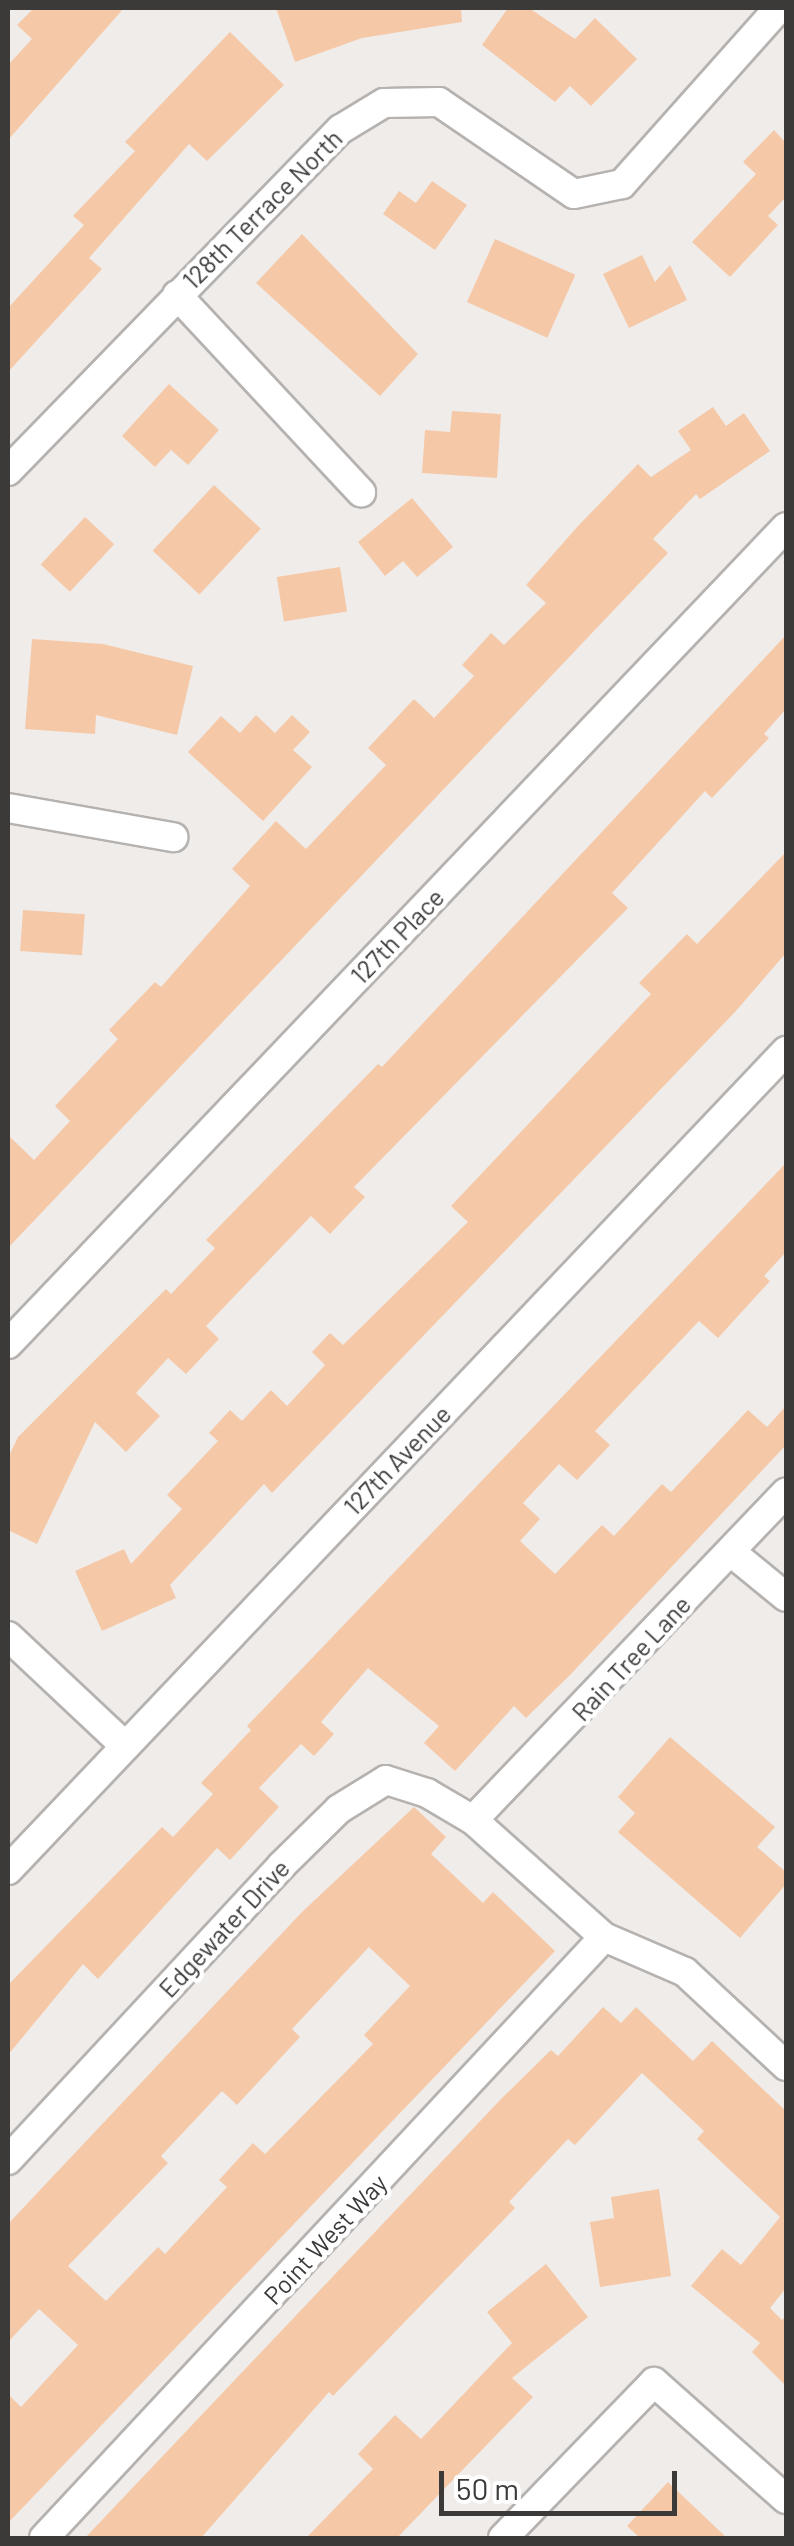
<!DOCTYPE html>
<html>
<head>
<meta charset="utf-8">
<style>
  body { margin:0 }
  #map { position:relative; width:794px; height:2546px; overflow:hidden; background:#f0ecea; font-family:Barlow,sans-serif }
  div>[style] { position:absolute }
  .building>* { inset:0; background:#f5c9a8; transform-origin:0 0 }
  .roads { filter:drop-shadow(2px 0 #b5b2b0) drop-shadow(-2px 0 #b5b2b0) drop-shadow(0 2px #b5b2b0) drop-shadow(0 -2px #b5b2b0) }
  .street>* { height:28px; margin:-14px; padding:0 14px; transform-origin:14px; border-radius:14px; background:#fff }
  span { translate:-50% -50%; white-space:nowrap; text-align:center; line-height:1.15; -webkit-text-stroke:9px #fff; paint-order:stroke }
  .street-label { font-size:25px; color:#3b3a39 }
  .frame { position:absolute; inset:0; border:10px solid #3b3a39; pointer-events:none }
  .scale { position:absolute; left:439px; top:2471px; width:238px; height:45px; box-sizing:border-box; border:5px solid #3b3a39; border-top:0; padding-left:12px; font-size:30px; line-height:35px; white-space:nowrap; color:#3b3a39; -webkit-text-stroke:8px #fff; paint-order:stroke }
</style>
</head>
<body>
<div id="map">
  <div class="building">
    <div style="clip-path:polygon(34px 8px,124px 8px,8px 140px,8px 65px,32px 39px,17px 25px)"></div>
    <div style="clip-path:polygon(276px 8px,461px 8px,462px 22px,362px 38px,295px 62px)"></div>
    <div style="clip-path:polygon(508px 8px,529px 8px,575px 39px,595px 18px,637px 59px,591px 106px,570px 86px,555px 102px,482px 45px)"></div>
    <div style="clip-path:polygon(230px 32px,284px 85px,207px 161px,189px 144px,89px 258px,102px 269px,8px 372px,8px 308px,84px 225px,73px 216px,135px 151px,125px 142px)"></div>
    <div style="clip-path:polygon(774px 130px,786px 143px,786px 197px,768px 216px,778px 225px,730px 277px,692px 242px,756px 174px,743px 162px)"></div>
    <div style="clip-path:polygon(432px 181px,467px 205px,435px 250px,383px 214px,399px 191px,416px 203px)"></div>
    <div style="clip-path:polygon(302px 234px,418px 354px,380px 396px,256px 283px)"></div>
    <div style="left:495px;top:239px;width:88px;height:69px;rotate:24deg"></div>
    <div style="clip-path:polygon(642px 255px,655px 282px,670px 265px,687px 300px,629px 328px,603px 274px)"></div>
    <div style="clip-path:polygon(169px 384px,219px 430px,188px 465px,171px 450px,155px 467px,122px 436px)"></div>
    <div style="clip-path:polygon(713px 407px,726px 426px,744px 413px,770px 451px,700px 499px,696px 494px,653px 539px,668px 553px,8px 1248px,8px 1135px,34px 1160px,70px 1121px,55px 1106px,118px 1039px,109px 1030px,155px 982px,161px 987px,250px 886px,232px 869px,276px 821px,306px 849px,386px 765px,368px 748px,414px 699px,434px 718px,474px 676px,462px 665px,491px 633px,504px 645px,546px 603px,526px 585px,578px 526px,638px 464px,651px 477px,691px 450px,678px 431px)"></div>
    <div style="clip-path:polygon(452px 411px,501px 414px,497px 478px,422px 473px,425px 430px,450px 432px)"></div>
    <div style="left:214px;top:485px;width:64px;height:90px;rotate:43deg"></div>
    <div style="clip-path:polygon(412px 498px,453px 547px,417px 577px,403px 561px,385px 576px,358px 542px)"></div>
    <div style="left:85px;top:517px;width:40px;height:65px;rotate:43deg"></div>
    <div style="left:340px;top:567px;width:45px;height:64px;rotate:81deg"></div>
    <div style="clip-path:polygon(786px 635px,786px 709px,764px 734px,769px 738px,712px 798px,705px 791px,612px 893px,628px 908px,354px 1187px,365px 1197px,330px 1234px,311px 1216px,206px 1326px,219px 1339px,186px 1374px,168px 1358px,136px 1393px,160px 1416px,126px 1452px,95px 1422px,37px 1544px,8px 1530px,8px 1458px,18px 1437px,166px 1289px,171px 1294px,215px 1248px,206px 1240px,378px 1064px,382px 1067px)"></div>
    <div style="clip-path:polygon(32px 639px,103px 644px,193px 666px,177px 735px,96px 715px,95px 734px,25px 729px)"></div>
    <div style="clip-path:polygon(256px 715px,275px 733px,292px 715px,310px 732px,293px 750px,312px 767px,263px 821px,188px 752px,221px 716px,240px 733px)"></div>
    <div style="clip-path:polygon(786px 852px,786px 953px,735px 1012px,272px 1493px,264px 1484px,170px 1585px,176px 1598px,102px 1631px,75px 1571px,124px 1549px,131px 1564px,182px 1509px,167px 1495px,218px 1441px,209px 1433px,230px 1410px,242px 1421px,271px 1390px,287px 1406px,325px 1365px,312px 1352px,330px 1333px,343px 1345px,468px 1222px,451px 1206px,651px 994px,639px 983px,687px 934px,697px 944px)"></div>
    <div style="left:23px;top:910px;width:62px;height:41px;rotate:4deg"></div>
    <div style="clip-path:polygon(786px 1163px,786px 1252px,764px 1276px,770px 1281px,718px 1338px,699px 1321px,595px 1431px,610px 1445px,577px 1480px,559px 1464px,523px 1503px,540px 1519px,520px 1541px,555px 1574px,602px 1525px,614px 1536px,662px 1484px,671px 1492px,748px 1410px,767px 1427px,786px 1406px,786px 1445px,571px 1674px,526px 1718px,514px 1706px,455px 1771px,424px 1743px,439px 1726px,368px 1668px,321px 1722px,334px 1734px,314px 1756px,301px 1744px,259px 1788px,279px 1807px,230px 1860px,217px 1848px,98px 1979px,83px 1964px,8px 2055px,8px 1985px,162px 1827px,173px 1837px,213px 1794px,201px 1783px,251px 1730px,247px 1726px)"></div>
    <div style="clip-path:polygon(670px 1737px,775px 1827px,757px 1847px,786px 1872px,786px 1884px,740px 1938px,618px 1832px,635px 1813px,618px 1797px)"></div>
    <div style="clip-path:polygon(evenodd,414px 1807px,446px 1837px,431px 1854px,483px 1903px,493px 1892px,555px 1951px,8px 2523px,8px 2394px,21px 2407px,78px 2345px,39px 2309px,8px 2342px,8px 2224px,302px 1912px,414px 1807px,369px 1947px,410px 1986px,364px 2035px,373px 2044px,265px 2154px,253px 2143px,219px 2180px,227px 2187px,165px 2254px,158px 2247px,106px 2301px,68px 2266px,168px 2163px,161px 2156px,222px 2091px,237px 2105px,300px 2037px,292px 2029px,369px 1947px)"></div>
    <div style="clip-path:polygon(603px 2007px,621px 2023px,636px 2007px,693px 2061px,712px 2041px,786px 2111px,786px 2288px,770px 2308px,782px 2320px,786px 2315px,786px 2386px,752px 2352px,760px 2343px,691px 2286px,722px 2249px,741px 2265px,780px 2217px,697px 2139px,704px 2131px,642px 2073px,575px 2145px,568px 2139px,509px 2202px,515px 2208px,333px 2396px,329px 2392px,201px 2538px,85px 2538px,501px 2099px,551px 2050px,558px 2056px)"></div>
    <div style="clip-path:polygon(659px 2189px,671px 2276px,600px 2287px,590px 2222px,614px 2218px,611px 2197px)"></div>
    <div style="clip-path:polygon(546px 2264px,588px 2317px,512px 2378px,533px 2397px,397px 2538px,306px 2538px,373px 2469px,358px 2454px,395px 2415px,421px 2439px,512px 2343px,487px 2312px)"></div>
    <div style="clip-path:polygon(668px 2482px,727px 2538px,640px 2538px,627px 2526px)"></div>
  </div>
  <div class="roads">
    <div class="street">
      <div style="left:177px;top:295px;width:270px;rotate:47deg"></div>
      <div style="left:8px;top:471px;width:477px;rotate:-45.8deg"></div>
      <div style="left:341px;top:129px;width:50px;rotate:-31.2deg"></div>
      <div style="left:384px;top:103px;width:55px;rotate:-1deg"></div>
      <div style="left:439px;top:102px;width:163px;rotate:34.3deg"></div>
      <div style="left:574px;top:194px;width:49px;rotate:-11.8deg"></div>
      <div style="left:622px;top:184px;width:236px;rotate:-48.3deg"></div>
      <div style="left:8px;top:808px;width:168px;rotate:10deg"></div>
      <div style="left:8px;top:1344px;width:1128px;rotate:-46.4deg"></div>
      <div style="left:731px;top:1552px;width:71px;rotate:39.3deg"></div>
      <div style="left:8px;top:1636px;width:161px;rotate:43.2deg"></div>
      <div style="left:473px;top:1820px;width:453px;rotate:-46.3deg"></div>
      <div style="left:8px;top:1870px;width:1130px;rotate:-46.47deg"></div>
      <div style="left:8px;top:2160px;width:401px;rotate:-47.1deg"></div>
      <div style="left:281px;top:1866px;width:81px;rotate:-44.5deg"></div>
      <div style="left:339px;top:1809px;width:55px;rotate:-31.7deg"></div>
      <div style="left:386px;top:1780px;width:43px;rotate:17.6deg"></div>
      <div style="left:427px;top:1793px;width:53px;rotate:30.4deg"></div>
      <div style="left:473px;top:1820px;width:176px;rotate:41.8deg"></div>
      <div style="left:604px;top:1937px;width:88px;rotate:23.4deg"></div>
      <div style="left:685px;top:1972px;width:138px;rotate:42.9deg"></div>
      <div style="left:44px;top:2538px;width:821px;rotate:-47.02deg"></div>
      <div style="left:503px;top:2538px;width:217px;rotate:-45.9deg"></div>
      <div style="left:654px;top:2382px;width:176px;rotate:41.6deg"></div>
    </div>
  </div>
  <div class="street-label">
    <span style="left:262px;top:209px;rotate:-45deg">128th Terrace North</span>
    <span style="left:397px;top:936px;rotate:-46deg">127th Place</span>
    <span style="left:397px;top:1460px;rotate:-46deg">127th Avenue</span>
    <span style="left:631px;top:1658px;rotate:-47deg">Rain Tree Lane</span>
    <span style="left:224px;top:1928px;rotate:-47deg">Edgewater Drive</span>
    <span style="left:325px;top:2239px;rotate:-47deg">Point West Way</span>
  </div>
  <div class="frame"></div>
  <div class="scale">50 m</div>
</div>
</body>
</html>
